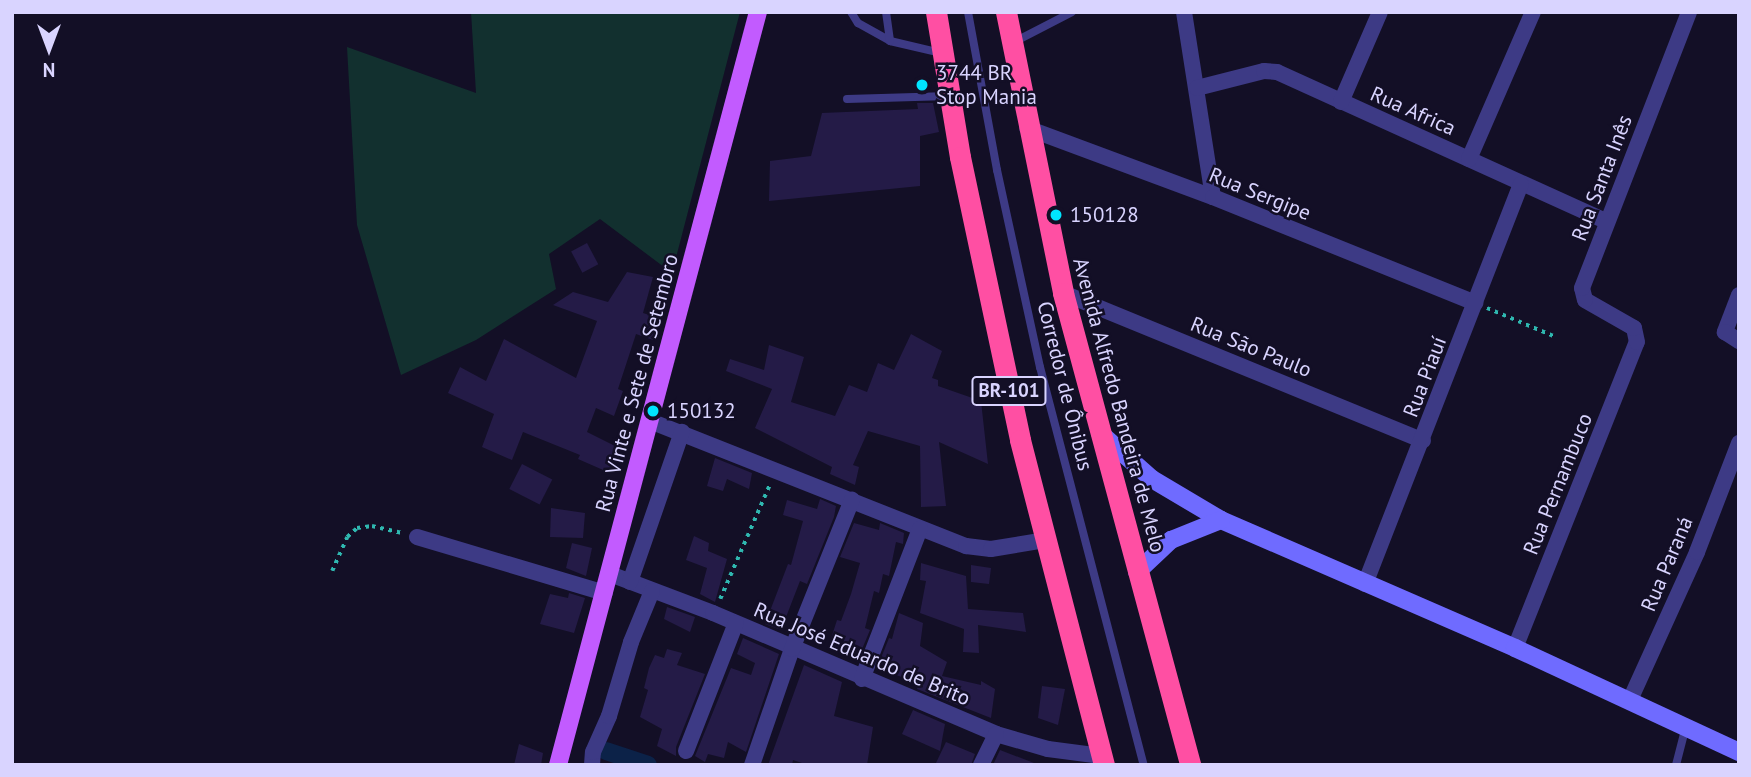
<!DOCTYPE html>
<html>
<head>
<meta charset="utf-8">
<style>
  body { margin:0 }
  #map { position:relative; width:1751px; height:777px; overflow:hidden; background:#130f26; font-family:"PT Sans",sans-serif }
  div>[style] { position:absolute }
  .green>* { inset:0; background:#12302f }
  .canal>* { height:18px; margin:-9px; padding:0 9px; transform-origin:9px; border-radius:9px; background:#0c2248 }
  .building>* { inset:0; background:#241b47; transform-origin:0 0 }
  .path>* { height:3.5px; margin-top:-1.75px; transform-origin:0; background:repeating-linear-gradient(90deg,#2fb8b0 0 3.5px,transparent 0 8.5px) }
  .lane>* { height:8px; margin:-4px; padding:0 4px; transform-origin:4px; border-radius:4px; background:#3d3a85 }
  .street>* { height:16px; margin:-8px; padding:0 8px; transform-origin:8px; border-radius:8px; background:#3d3a85 }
  .secondary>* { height:18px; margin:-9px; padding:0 9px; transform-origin:9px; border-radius:9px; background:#6f6bff }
  .primary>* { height:18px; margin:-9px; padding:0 9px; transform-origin:9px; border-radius:9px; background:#c25bff }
  .highway>* { height:21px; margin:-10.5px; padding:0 10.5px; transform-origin:10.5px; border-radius:10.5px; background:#ff4fa3 }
  .dots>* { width:19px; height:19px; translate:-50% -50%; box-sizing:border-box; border:4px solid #130f26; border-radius:50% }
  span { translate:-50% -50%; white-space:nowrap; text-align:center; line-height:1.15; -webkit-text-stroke:5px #130f26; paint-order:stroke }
  .shield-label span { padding:2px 5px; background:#130f26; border:2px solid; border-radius:5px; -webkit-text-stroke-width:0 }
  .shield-label { font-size:19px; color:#d9d4ff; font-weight:700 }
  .poi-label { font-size:21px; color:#d9d4ff }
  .left { translate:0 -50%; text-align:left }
  .street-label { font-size:21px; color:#d9d4ff }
  .frame { position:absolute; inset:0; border:14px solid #d9d4ff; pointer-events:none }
  .north { position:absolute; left:14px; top:14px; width:70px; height:70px; -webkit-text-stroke:5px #130f26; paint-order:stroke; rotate:180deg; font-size:19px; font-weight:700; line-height:28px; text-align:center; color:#d9d4ff }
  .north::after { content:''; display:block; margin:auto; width:24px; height:32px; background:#d9d4ff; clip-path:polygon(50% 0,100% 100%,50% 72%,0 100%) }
</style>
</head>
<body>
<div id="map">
  <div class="green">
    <div style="clip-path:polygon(471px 12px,740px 12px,672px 273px,600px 219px,549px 254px,556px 289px,476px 340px,401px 375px,357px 225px,347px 47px,476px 93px)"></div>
  </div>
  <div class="canal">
    <div style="left:606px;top:751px;width:44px;rotate:18.4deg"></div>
  </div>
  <div class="building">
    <div style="clip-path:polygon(917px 103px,933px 103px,939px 132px,920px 136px,920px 186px,769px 201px,770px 161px,811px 156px,822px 113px,918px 109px)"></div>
    <div style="left:587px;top:243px;width:24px;height:18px;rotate:62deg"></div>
    <div style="clip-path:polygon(627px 272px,653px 277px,643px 313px,659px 318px,653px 340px,636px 334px,618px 389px,623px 391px,614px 416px,596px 408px,587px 432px,619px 448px,610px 473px,578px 459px,580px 455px,523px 432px,512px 460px,482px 447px,494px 414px,448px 393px,460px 367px,486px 381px,504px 339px,576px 378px,597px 321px,553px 305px,573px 292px,608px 302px)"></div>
    <div style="clip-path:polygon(911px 334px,942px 351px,932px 378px,938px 380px,938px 386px,981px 401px,988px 464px,939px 442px,946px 506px,921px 507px,920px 446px,868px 431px,853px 465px,859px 467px,855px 485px,830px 474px,832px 467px,755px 428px,772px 389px,726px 371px,730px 359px,764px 370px,769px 345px,804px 357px,791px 402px,835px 416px,849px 385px,867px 392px,878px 363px,894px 370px)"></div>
    <div style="clip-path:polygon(715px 458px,752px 473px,749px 489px,727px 479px,723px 491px,707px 486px)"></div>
    <div style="left:522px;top:464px;width:34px;height:28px;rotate:27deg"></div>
    <div style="clip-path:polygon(820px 499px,836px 506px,834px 517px,807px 584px,800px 581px,781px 630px,765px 624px,788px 564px,791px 565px,803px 521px,783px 515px,787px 500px,817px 509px)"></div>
    <div style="clip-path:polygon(551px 508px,585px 513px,583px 538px,550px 537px)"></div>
    <div style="clip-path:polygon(854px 523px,879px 530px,880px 523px,904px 533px,903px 544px,896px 542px,889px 576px,883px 574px,879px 593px,874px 591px,865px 628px,870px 630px,860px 654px,857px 652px,855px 659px,828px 648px,837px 620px,841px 621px,851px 594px,860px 563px,840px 557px)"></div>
    <div style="clip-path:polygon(694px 536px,709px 543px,708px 551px,727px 559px,715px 602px,700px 594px,707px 568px,686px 560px)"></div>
    <div style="clip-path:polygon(572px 543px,592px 548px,586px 576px,566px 568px)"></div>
    <div style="clip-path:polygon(921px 563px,966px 576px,968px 609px,1023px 613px,1026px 632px,978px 625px,979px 653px,963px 652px,964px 629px,920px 613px,926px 581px,920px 580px)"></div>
    <div style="clip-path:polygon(971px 565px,991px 568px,989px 584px,971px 582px)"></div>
    <div style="clip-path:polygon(569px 593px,585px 598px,574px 633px,540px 624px,550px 594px,568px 598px)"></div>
    <div style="clip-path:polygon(667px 607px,695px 617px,690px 632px,664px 619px)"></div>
    <div style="clip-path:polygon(899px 613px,923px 623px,920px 646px,947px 662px,942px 676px,981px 685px,981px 681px,995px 689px,991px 718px,917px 689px,919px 683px,896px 675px,897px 672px,879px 663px,889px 638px,892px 639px)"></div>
    <div style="clip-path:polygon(743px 638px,779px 654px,746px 752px,728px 742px,724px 758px,708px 754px,705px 762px,695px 756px,731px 668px,751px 675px,755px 663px,737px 654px)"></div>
    <div style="clip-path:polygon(667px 649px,682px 653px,677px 665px,705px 674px,676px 747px,676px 756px,657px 746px,662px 729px,640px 717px,648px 690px,644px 688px,649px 668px,655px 655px,664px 658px)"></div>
    <div style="clip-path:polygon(804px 665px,842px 682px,834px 716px,873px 727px,867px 765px,808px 765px,793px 760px,792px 765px,768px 765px)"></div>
    <div style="clip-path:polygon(1042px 686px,1065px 689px,1058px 725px,1038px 718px)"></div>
    <div style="clip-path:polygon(913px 710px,945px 724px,940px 751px,902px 734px)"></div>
    <div style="clip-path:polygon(946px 742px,975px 754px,971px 765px,935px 765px)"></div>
    <div style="clip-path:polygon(519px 744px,543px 753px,541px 765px,514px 765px)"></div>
    <div style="clip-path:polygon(1000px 750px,1034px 763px,1034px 765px,993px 765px)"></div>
  </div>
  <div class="path">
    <div style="left:1487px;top:308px;width:75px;rotate:22.8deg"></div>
    <div style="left:332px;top:571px;width:37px;rotate:-66deg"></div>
    <div style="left:347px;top:537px;width:13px;rotate:-42deg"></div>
    <div style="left:357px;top:528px;width:15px;rotate:-8deg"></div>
    <div style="left:372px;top:526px;width:31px;rotate:13deg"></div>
    <div style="left:720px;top:599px;width:125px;rotate:-66.5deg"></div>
  </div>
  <div class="lane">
    <div style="left:851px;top:12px;width:13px;rotate:58deg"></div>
    <div style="left:858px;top:23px;width:37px;rotate:29deg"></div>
    <div style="left:890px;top:41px;width:52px;rotate:13.2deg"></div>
    <div style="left:886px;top:12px;width:29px;rotate:82deg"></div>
    <div style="left:968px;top:12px;width:161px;rotate:79.6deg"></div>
    <div style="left:997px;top:170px;width:202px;rotate:77.7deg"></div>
    <div style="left:1040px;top:367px;width:411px;rotate:75.4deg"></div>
    <div style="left:1014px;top:42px;width:65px;rotate:-27.3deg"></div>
    <div style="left:847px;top:99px;width:102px;rotate:-1.7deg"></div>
    <div style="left:1676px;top:765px;width:40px;rotate:-75.6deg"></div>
  </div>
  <div class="street">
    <div style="left:1184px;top:12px;width:187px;rotate:81.1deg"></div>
    <div style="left:1197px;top:88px;width:69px;rotate:-14.2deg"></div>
    <div style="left:1264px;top:71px;width:13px;rotate:4deg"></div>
    <div style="left:1277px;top:72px;width:362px;rotate:24.4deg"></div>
    <div style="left:1341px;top:102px;width:98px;rotate:-66.6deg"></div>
    <div style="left:1027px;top:128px;width:198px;rotate:20.4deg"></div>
    <div style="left:1213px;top:197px;width:283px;rotate:22deg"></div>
    <div style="left:1469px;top:159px;width:160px;rotate:-66.5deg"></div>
    <div style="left:1063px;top:293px;width:389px;rotate:22.3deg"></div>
    <div style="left:1739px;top:295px;width:40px;rotate:111deg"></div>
    <div style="left:1725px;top:332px;width:17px;rotate:33deg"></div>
    <div style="left:650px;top:421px;width:340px;rotate:21.6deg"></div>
    <div style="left:966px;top:546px;width:25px;rotate:7deg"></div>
    <div style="left:991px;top:549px;width:56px;rotate:-9.3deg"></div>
    <div style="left:417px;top:537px;width:196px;rotate:16.6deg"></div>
    <div style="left:610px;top:574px;width:110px;rotate:20.7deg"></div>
    <div style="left:713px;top:613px;width:308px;rotate:23.1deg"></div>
    <div style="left:996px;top:734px;width:54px;rotate:16.1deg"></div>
    <div style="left:1048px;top:749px;width:54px;rotate:7.4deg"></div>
    <div style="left:630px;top:582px;width:159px;rotate:-70.9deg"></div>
    <div style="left:1365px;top:584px;width:429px;rotate:-68.7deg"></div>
    <div style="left:1515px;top:648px;width:329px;rotate:-68.3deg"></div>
    <div style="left:1637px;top:342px;width:14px;rotate:-102deg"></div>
    <div style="left:1634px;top:328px;width:56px;rotate:-150.3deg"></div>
    <div style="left:1585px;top:300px;width:12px;rotate:-104deg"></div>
    <div style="left:1582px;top:288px;width:296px;rotate:-68.8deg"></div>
    <div style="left:862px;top:679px;width:161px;rotate:-68.9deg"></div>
    <div style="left:1630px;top:700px;width:162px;rotate:-65.6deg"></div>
    <div style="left:1697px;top:552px;width:117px;rotate:-68.9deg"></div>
    <div style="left:686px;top:751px;width:137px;rotate:-68.7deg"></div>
    <div style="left:592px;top:765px;width:13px;rotate:-86deg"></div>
    <div style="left:593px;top:752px;width:39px;rotate:-66deg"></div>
    <div style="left:609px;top:716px;width:77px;rotate:-73.4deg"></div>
    <div style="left:631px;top:642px;width:55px;rotate:-67.6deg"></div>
    <div style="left:752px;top:765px;width:123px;rotate:-71deg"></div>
    <div style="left:792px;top:649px;width:161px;rotate:-68.1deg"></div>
    <div style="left:981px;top:765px;width:34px;rotate:-64deg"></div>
  </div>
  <div class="secondary">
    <div style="left:1100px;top:433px;width:69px;rotate:41.5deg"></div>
    <div style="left:1152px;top:479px;width:80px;rotate:30.7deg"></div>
    <div style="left:1221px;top:520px;width:321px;rotate:23.5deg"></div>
    <div style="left:1515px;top:648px;width:247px;rotate:24.9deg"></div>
    <div style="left:1137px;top:572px;width:47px;rotate:-43.3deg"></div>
    <div style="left:1171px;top:540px;width:54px;rotate:-21.8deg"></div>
  </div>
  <div class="primary">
    <div style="left:558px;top:765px;width:779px;rotate:-75.13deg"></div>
  </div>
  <div class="highway">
    <div style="left:936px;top:12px;width:147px;rotate:80.6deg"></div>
    <div style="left:960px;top:157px;width:289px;rotate:78deg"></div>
    <div style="left:1020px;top:440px;width:336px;rotate:75.5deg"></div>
    <div style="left:1006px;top:12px;width:287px;rotate:78.5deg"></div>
    <div style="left:1063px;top:293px;width:489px;rotate:74.9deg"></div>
  </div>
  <div class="dots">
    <div style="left:922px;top:85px;background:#00e5ff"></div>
    <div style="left:1056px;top:215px;background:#00e5ff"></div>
    <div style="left:653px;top:411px;background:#00e5ff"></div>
  </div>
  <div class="shield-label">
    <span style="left:1009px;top:391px">BR-101</span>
  </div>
  <div class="poi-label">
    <span class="left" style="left:936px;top:85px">3744 BR<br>Stop Mania</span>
    <span class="left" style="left:1070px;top:215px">150128</span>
    <span class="left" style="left:667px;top:411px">150132</span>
  </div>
  <div class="street-label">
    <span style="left:1413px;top:111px;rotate:24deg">Rua Africa</span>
    <span style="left:1602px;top:178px;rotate:-69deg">Rua Santa Inês</span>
    <span style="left:1260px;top:194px;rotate:22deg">Rua Sergipe</span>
    <span style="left:1251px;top:347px;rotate:22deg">Rua São Paulo</span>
    <span style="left:1425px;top:377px;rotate:-69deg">Rua Piauí</span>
    <span style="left:637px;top:383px;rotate:-75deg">Rua Vinte e Sete de Setembro</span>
    <span style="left:1065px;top:386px;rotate:76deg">Corredor de Ônibus</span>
    <span style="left:1119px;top:405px;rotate:75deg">Avenida Alfredo Bandeira de Melo</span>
    <span style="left:1558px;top:484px;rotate:-68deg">Rua Pernambuco</span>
    <span style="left:1667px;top:564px;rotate:-67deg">Rua Paraná</span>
    <span style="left:862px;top:654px;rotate:23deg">Rua José Eduardo de Brito</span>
  </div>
  <div class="frame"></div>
  <div class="north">N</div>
</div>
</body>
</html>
